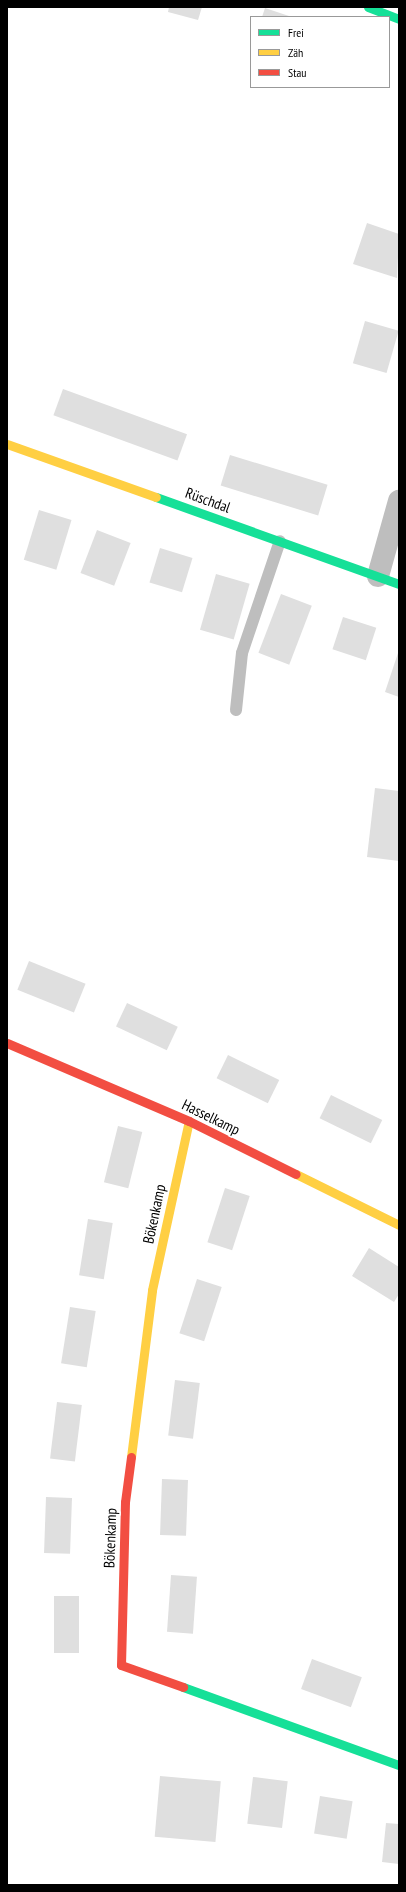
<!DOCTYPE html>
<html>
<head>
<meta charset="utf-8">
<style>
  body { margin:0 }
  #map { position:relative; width:406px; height:1892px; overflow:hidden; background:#fff; font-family:"PT Sans Narrow",sans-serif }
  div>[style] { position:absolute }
  .building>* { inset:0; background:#dfdfdf; transform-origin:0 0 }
  .lane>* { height:12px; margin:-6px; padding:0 6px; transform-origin:6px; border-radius:6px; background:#bebebe }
  .street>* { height:22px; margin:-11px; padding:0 11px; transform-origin:11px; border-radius:11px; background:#bebebe }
  .fast>* { height:9px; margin:-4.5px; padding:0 4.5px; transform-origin:4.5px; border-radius:4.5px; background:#16e098 }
  .slow>* { height:9px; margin:-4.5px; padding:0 4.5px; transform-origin:4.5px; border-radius:4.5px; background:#ffcf43 }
  .jam>* { height:9px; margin:-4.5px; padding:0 4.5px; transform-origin:4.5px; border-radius:4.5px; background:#f24e42 }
  span { translate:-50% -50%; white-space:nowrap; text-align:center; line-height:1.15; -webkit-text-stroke:3px #fff; paint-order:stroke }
  .street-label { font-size:15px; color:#000 }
  .frame { position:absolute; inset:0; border:8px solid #000; pointer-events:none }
  .legend { position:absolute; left:250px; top:16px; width:140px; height:72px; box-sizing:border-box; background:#fff; border:1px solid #999; margin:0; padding:5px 7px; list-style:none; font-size:12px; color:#000 }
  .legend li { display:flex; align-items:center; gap:8px; height:20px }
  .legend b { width:20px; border:1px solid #999 }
</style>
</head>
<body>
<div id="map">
  <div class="building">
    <div style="clip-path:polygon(169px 7px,202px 7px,198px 20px,168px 12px)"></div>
    <div style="clip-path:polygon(265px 8px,292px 17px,262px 17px)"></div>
    <div style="clip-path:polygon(367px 223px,399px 234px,397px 278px,353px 264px)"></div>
    <div style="left:365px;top:321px;width:35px;height:44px;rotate:16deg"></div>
    <div style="left:63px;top:389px;width:132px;height:28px;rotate:20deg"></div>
    <div style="left:230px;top:455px;width:102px;height:32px;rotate:17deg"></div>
    <div style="left:39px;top:510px;width:34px;height:52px;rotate:17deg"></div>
    <div style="left:97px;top:530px;width:36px;height:46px;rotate:21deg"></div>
    <div style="left:160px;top:548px;width:34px;height:36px;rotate:17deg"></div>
    <div style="left:216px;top:574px;width:35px;height:58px;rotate:16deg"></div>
    <div style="left:281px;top:594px;width:33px;height:63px;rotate:21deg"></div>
    <div style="left:343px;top:617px;width:35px;height:34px;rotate:18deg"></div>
    <div style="clip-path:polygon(399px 650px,399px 697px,385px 692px)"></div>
    <div style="clip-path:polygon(375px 788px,399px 791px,399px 861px,367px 857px)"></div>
    <div style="left:29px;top:961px;width:61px;height:31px;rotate:22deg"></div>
    <div style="left:127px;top:1003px;width:56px;height:26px;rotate:25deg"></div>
    <div style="left:228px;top:1055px;width:57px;height:26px;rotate:26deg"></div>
    <div style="left:331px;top:1095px;width:57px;height:26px;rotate:26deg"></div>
    <div style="left:118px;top:1126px;width:25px;height:58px;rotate:14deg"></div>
    <div style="left:225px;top:1188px;width:26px;height:57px;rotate:18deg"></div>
    <div style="left:88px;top:1219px;width:25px;height:57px;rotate:9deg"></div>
    <div style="clip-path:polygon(369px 1248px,399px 1267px,399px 1294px,394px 1302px,352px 1276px)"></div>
    <div style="left:197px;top:1279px;width:26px;height:57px;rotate:18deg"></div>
    <div style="left:70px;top:1307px;width:26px;height:57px;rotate:9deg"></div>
    <div style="left:175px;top:1380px;width:25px;height:56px;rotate:7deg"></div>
    <div style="left:57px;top:1402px;width:25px;height:57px;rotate:7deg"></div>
    <div style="left:162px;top:1479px;width:26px;height:56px;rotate:2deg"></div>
    <div style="left:46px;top:1497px;width:26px;height:56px;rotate:2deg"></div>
    <div style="left:171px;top:1575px;width:26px;height:57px;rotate:4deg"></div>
    <div style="left:54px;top:1596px;width:25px;height:57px"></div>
    <div style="left:312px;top:1659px;width:53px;height:32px;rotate:20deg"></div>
    <div style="left:160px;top:1776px;width:61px;height:61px;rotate:5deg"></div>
    <div style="left:253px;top:1777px;width:35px;height:47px;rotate:7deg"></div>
    <div style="left:320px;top:1796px;width:33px;height:38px;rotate:9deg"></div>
    <div style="clip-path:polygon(386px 1823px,399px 1824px,399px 1864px,382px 1862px)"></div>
  </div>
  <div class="lane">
    <div style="left:236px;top:710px;width:57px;rotate:-84deg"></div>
    <div style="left:242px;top:653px;width:118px;rotate:-71.3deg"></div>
  </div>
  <div class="street">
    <div style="left:378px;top:576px;width:78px;rotate:-74.4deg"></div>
  </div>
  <div class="fast">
    <div style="left:368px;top:7px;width:33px;rotate:21deg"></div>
    <div style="left:156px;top:497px;width:258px;rotate:19.7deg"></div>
    <div style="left:183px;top:1687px;width:230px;rotate:19.9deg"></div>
  </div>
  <div class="slow">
    <div style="left:7px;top:444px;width:158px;rotate:19.6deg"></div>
    <div style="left:296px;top:1174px;width:115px;rotate:26.3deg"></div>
    <div style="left:131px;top:1457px;width:168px;rotate:-82.8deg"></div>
    <div style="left:152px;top:1290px;width:173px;rotate:-77.7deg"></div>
  </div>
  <div class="jam">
    <div style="left:7px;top:1043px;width:198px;rotate:23.2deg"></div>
    <div style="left:189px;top:1121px;width:119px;rotate:26.4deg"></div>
    <div style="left:131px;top:1457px;width:45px;rotate:97.6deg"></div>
    <div style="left:125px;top:1502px;width:163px;rotate:91.4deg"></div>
    <div style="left:121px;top:1665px;width:66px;rotate:19.5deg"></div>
  </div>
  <div class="street-label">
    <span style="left:208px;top:500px;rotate:20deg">Rüschdal</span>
    <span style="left:211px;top:1117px;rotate:26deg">Hasselkamp</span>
    <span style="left:154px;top:1214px;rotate:-78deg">Bökenkamp</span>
    <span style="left:110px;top:1538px;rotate:-88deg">Bökenkamp</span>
  </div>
  <div class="frame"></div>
  <ul class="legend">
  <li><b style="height:5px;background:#16e098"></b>Frei</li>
  <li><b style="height:5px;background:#ffcf43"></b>Zäh</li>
  <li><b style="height:5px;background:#f24e42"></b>Stau</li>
  </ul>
</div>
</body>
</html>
